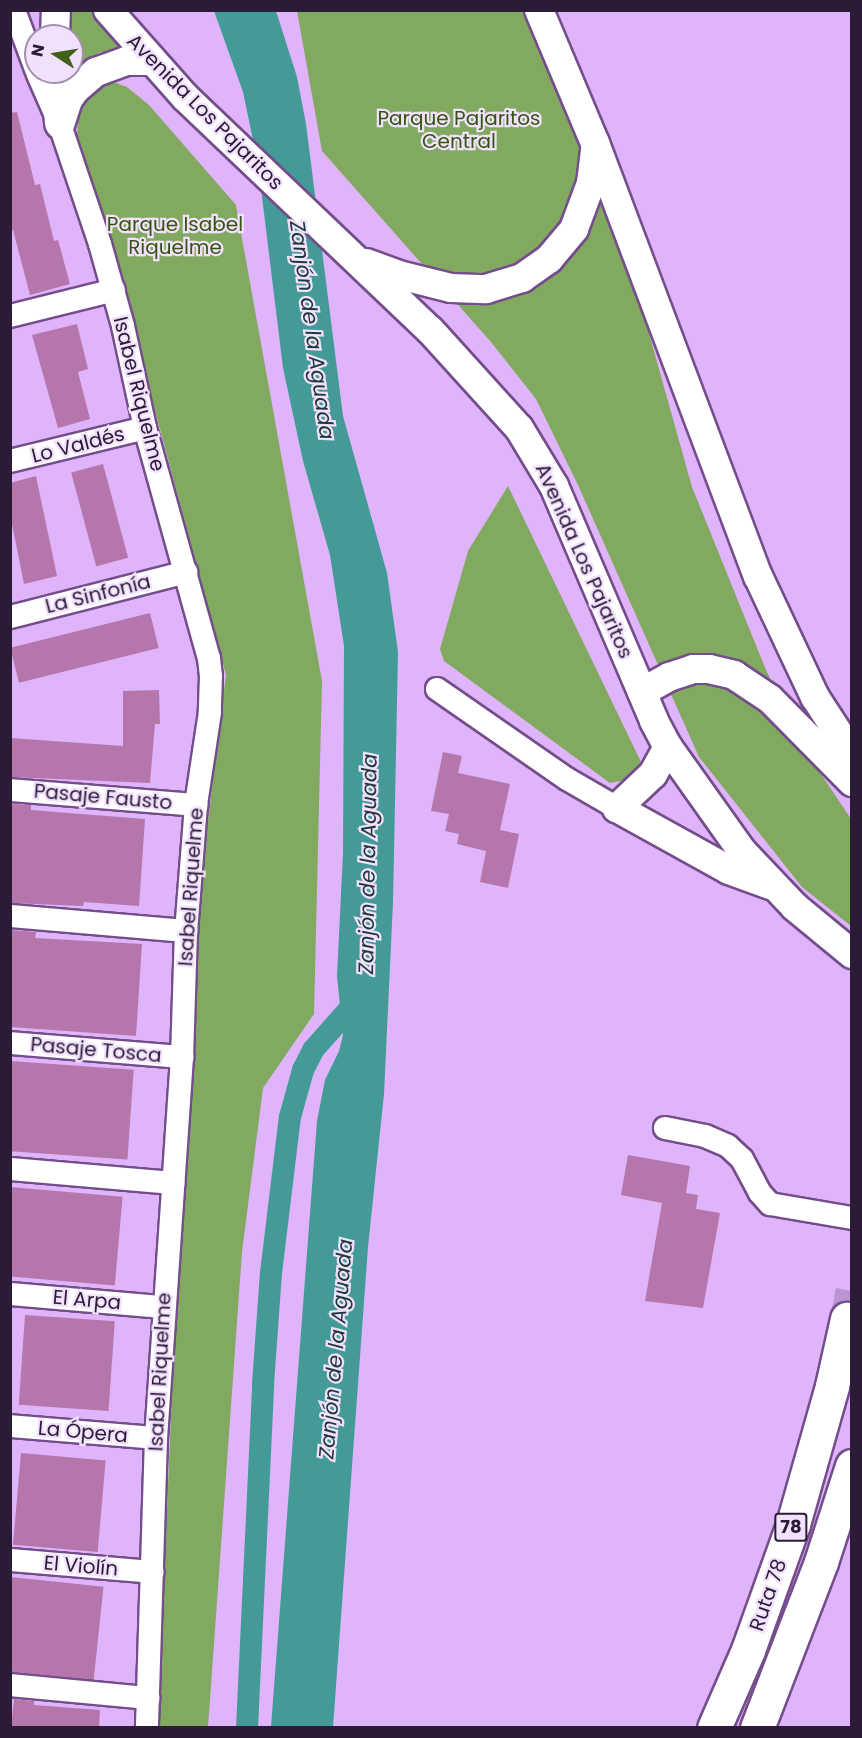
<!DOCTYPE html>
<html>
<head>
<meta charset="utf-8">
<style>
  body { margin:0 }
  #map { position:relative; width:862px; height:1738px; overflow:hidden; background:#dfb4fa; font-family:Poppins,sans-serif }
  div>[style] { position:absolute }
  .green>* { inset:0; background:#82a960 }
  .water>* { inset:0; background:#449a97 }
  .canal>* { height:22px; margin:-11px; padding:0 11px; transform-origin:11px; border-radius:11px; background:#449a97 }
  .building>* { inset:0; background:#b576ac; transform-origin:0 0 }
  .highway-tunnel>* { height:33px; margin-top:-16.5px; transform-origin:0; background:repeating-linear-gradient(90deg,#bb95d3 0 33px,transparent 0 49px) }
  .roads { filter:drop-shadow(2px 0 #744d8b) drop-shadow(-2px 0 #744d8b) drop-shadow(0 2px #744d8b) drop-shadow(0 -2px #744d8b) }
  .minor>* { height:22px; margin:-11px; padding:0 11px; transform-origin:11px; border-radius:11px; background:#fff }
  .major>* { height:28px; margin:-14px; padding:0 14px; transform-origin:14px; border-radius:14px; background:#fff }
  .highway>* { height:33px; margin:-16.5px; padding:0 16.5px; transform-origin:16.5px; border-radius:16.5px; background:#fff }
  span { translate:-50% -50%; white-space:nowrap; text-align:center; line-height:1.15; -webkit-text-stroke:4.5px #f2e1fd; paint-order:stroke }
  .shield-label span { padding:2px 4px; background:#f2e1fd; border:2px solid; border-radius:4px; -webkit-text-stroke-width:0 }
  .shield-label { font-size:18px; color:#2c1b36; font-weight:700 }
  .street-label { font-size:20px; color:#2c1b36 }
  .park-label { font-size:20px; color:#355411 }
  .water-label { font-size:21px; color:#1c3736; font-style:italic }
  .frame { position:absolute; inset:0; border:12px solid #2c1b36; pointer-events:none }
  .north { position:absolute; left:24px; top:24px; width:60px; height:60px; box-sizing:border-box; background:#f2e1fd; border:2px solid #a392ad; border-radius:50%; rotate:282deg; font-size:16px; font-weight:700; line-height:24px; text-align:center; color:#2c1b36 }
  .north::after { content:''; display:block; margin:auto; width:21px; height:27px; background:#3f6119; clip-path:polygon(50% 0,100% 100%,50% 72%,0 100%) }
</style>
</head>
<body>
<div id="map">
  <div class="green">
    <div style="clip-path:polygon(67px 11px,93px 11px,124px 50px,121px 54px,100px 52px,64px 83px,62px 72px,72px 72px,72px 36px,65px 36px)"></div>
    <div style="clip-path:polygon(297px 11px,533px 11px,614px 208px,692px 487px,766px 670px,807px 753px,851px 819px,851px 926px,802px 887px,699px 757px,578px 485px,536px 399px,491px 342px,322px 151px)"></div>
    <div style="clip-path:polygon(113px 82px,127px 87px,149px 105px,236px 205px,322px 681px,314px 1014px,263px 1088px,242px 1252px,208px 1727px,158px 1727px,179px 1221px,196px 919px,226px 675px,113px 254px,77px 135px,78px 117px,87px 99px,105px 84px)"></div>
    <div style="clip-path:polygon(508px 486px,641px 762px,630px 779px,610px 783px,444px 661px,440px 649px,468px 551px)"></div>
  </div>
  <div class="water">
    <div style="clip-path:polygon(214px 11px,276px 11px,297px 77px,306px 124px,343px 416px,387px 573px,398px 652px,393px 902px,384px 1094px,368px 1247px,333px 1727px,271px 1727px,317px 1121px,325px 1080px,339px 1051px,343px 1035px,337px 976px,343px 853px,344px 646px,330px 555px,303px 461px,283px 368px,258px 164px,243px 92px)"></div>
  </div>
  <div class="canal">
    <div style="left:247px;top:1728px;width:344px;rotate:-87.3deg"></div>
    <div style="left:263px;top:1384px;width:111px;rotate:-85.9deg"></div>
    <div style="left:271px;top:1273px;width:157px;rotate:-83.1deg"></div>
    <div style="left:290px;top:1117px;width:49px;rotate:-74.5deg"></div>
    <div style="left:303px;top:1070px;width:22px;rotate:-63deg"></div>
    <div style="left:313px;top:1050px;width:72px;rotate:-48.4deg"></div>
  </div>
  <div class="building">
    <div style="clip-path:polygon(17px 112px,35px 185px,40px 184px,54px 241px,58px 240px,70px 284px,30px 295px,13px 230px,10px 231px,10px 113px)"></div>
    <div style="clip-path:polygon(77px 324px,88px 369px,78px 372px,90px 419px,58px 428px,32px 335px)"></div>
    <div style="left:103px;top:464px;width:97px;height:33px;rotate:75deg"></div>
    <div style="clip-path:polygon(36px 476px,57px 576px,24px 584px,10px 514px,10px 483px)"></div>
    <div style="left:150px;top:613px;width:36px;height:144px;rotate:76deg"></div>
    <div style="clip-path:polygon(159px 690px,160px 724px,155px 724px,150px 783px,10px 777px,10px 738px,123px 746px,123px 691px)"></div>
    <div style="clip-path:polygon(443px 752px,462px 756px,458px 773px,510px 784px,500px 830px,519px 834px,508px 888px,480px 882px,486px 851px,457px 844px,459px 834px,445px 831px,449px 814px,431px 811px)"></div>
    <div style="clip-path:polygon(10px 804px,31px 805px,31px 810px,145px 819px,139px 906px,84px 902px,83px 906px,10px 903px)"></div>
    <div style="clip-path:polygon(10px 930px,36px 932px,35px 938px,142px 944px,136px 1036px,10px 1027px)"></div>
    <div style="left:10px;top:1061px;width:124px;height:90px;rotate:4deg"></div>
    <div style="clip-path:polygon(628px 1155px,690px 1166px,686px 1193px,698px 1195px,696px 1209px,720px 1213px,703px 1308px,645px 1301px,662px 1203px,621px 1195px)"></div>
    <div style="left:10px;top:1187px;width:113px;height:89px;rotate:5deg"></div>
    <div style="left:25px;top:1315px;width:90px;height:90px;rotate:4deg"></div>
    <div style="left:21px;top:1453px;width:85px;height:92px;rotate:5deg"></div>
    <div style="left:10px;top:1577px;width:94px;height:94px;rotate:6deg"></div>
    <div style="clip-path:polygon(14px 1699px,34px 1701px,34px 1705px,100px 1710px,99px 1728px,11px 1728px)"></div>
  </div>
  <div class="highway-tunnel">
    <div style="left:847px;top:1319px;width:29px;rotate:-80deg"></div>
  </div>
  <div class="roads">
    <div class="minor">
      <div style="left:14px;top:10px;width:63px;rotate:69.6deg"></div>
      <div style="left:37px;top:72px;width:58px;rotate:66.5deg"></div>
      <div style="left:60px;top:125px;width:126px;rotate:71.4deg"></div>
      <div style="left:100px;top:244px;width:85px;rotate:74.3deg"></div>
      <div style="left:123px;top:326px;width:104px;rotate:77.8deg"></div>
      <div style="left:145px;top:428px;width:239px;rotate:74.5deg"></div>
      <div style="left:209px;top:658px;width:18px;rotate:84deg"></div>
      <div style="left:211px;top:676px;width:36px;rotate:92deg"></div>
      <div style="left:210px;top:712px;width:94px;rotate:98.6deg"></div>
      <div style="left:196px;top:805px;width:126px;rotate:94.5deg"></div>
      <div style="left:186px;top:931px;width:126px;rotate:91.8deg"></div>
      <div style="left:182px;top:1057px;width:382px;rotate:93.9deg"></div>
      <div style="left:156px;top:1438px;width:290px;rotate:91.8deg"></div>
      <div style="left:10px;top:316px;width:107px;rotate:-14deg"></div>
      <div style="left:10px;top:461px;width:139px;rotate:-13.7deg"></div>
      <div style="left:10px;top:617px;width:182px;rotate:-14.3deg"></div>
      <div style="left:437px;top:689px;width:158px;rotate:34.7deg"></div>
      <div style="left:567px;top:779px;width:58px;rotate:30.1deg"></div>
      <div style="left:10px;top:790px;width:187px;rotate:4.6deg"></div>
      <div style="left:10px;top:916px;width:177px;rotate:4.9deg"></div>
      <div style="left:10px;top:1043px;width:173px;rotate:4.7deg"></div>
      <div style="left:665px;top:1128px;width:41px;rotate:11.3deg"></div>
      <div style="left:705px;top:1136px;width:25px;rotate:23deg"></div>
      <div style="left:728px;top:1146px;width:19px;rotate:43deg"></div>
      <div style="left:742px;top:1159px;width:38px;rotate:62deg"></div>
      <div style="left:760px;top:1193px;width:15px;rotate:48deg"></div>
      <div style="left:770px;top:1204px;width:83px;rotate:9.7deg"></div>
      <div style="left:10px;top:1169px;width:164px;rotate:4.9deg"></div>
      <div style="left:10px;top:1294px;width:154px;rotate:4.9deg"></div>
      <div style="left:10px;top:1426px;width:146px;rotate:4.7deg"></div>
      <div style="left:10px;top:1560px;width:143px;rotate:4.8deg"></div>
      <div style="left:10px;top:1685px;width:139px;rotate:5.4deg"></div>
    </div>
    <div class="major">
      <div style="left:108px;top:10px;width:116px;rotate:48.5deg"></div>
      <div style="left:185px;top:97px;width:338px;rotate:43.6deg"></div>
      <div style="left:430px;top:330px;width:132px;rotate:47.8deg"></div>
      <div style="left:519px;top:428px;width:68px;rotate:58.9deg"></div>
      <div style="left:554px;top:486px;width:255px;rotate:66.9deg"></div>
      <div style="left:654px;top:721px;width:30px;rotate:62deg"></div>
      <div style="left:668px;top:747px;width:128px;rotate:54.6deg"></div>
      <div style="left:742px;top:851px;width:77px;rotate:46.6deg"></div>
      <div style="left:795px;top:907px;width:74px;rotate:39.5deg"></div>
      <div style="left:539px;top:10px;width:144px;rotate:67.2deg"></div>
      <div style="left:595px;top:143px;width:463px;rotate:69.4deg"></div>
      <div style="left:758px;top:576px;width:134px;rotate:64.8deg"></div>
      <div style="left:815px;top:697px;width:68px;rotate:57deg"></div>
      <div style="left:55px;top:36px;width:26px;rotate:-88deg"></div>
      <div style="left:55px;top:72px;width:51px;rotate:85.5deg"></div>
      <div style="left:60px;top:125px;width:26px;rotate:-72deg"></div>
      <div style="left:68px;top:100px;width:12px;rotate:-55deg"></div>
      <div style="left:75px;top:90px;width:28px;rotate:-41deg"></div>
      <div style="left:96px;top:72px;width:32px;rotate:-20deg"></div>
      <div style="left:126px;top:61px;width:25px"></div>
      <div style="left:366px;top:263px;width:35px;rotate:20deg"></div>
      <div style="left:399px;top:275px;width:54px;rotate:14deg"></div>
      <div style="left:451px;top:288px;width:35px;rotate:2deg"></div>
      <div style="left:486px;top:289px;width:38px;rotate:-17deg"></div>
      <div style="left:522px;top:278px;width:33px;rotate:-35deg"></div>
      <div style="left:549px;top:259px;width:39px;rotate:-50deg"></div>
      <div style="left:574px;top:229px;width:49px;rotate:-69.7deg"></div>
      <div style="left:591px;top:183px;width:33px;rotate:-83deg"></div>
      <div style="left:642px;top:692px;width:31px;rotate:-29deg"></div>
      <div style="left:669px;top:677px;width:25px;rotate:-18deg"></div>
      <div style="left:693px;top:669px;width:16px"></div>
      <div style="left:709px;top:669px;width:26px;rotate:13deg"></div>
      <div style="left:734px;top:675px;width:43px;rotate:33.7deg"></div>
      <div style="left:770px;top:699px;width:117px;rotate:45.3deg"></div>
      <div style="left:668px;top:747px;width:31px;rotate:119deg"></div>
      <div style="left:653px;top:774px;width:50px;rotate:136.6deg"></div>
      <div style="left:617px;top:808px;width:128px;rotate:29deg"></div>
      <div style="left:729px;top:870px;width:44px;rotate:20.1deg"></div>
    </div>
    <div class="highway">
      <div style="left:714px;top:1728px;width:85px;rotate:-66.4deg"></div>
      <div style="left:748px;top:1650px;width:134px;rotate:-70.3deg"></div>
      <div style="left:793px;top:1524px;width:143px;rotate:-74.2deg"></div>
      <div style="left:832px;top:1386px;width:69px;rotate:-77.4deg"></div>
      <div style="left:757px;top:1728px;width:178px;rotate:-68.9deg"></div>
      <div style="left:821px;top:1562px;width:101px;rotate:-72.1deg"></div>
    </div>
  </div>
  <div class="shield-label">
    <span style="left:791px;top:1527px">78</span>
  </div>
  <div class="street-label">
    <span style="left:205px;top:112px;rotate:45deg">Avenida Los Pajaritos</span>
    <span style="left:139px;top:394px;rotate:76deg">Isabel Riquelme</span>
    <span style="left:78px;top:445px;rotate:-14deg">Lo Valdés</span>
    <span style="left:584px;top:561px;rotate:66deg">Avenida Los Pajaritos</span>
    <span style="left:98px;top:594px;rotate:-14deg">La Sinfonía</span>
    <span style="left:103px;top:797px;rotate:5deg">Pasaje Fausto</span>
    <span style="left:191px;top:887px;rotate:-86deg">Isabel Riquelme</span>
    <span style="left:96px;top:1050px;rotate:5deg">Pasaje Tosca</span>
    <span style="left:87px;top:1300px;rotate:5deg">El Arpa</span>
    <span style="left:160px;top:1372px;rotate:-87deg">Isabel Riquelme</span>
    <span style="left:83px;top:1432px;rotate:5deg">La Ópera</span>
    <span style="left:81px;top:1566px;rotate:5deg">El Violín</span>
    <span style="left:768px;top:1595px;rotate:-71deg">Ruta 78</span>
  </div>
  <div class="park-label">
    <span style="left:459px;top:130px">Parque Pajaritos<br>Central</span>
    <span style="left:175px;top:236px">Parque Isabel<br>Riquelme</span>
  </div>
  <div class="water-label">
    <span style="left:312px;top:330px;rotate:82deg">Zanjón de la Aguada</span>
    <span style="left:368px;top:864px;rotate:-89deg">Zanjón de la Aguada</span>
    <span style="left:336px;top:1349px;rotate:-85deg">Zanjón de la Aguada</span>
  </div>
  <div class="frame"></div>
  <div class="north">N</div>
</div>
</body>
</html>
